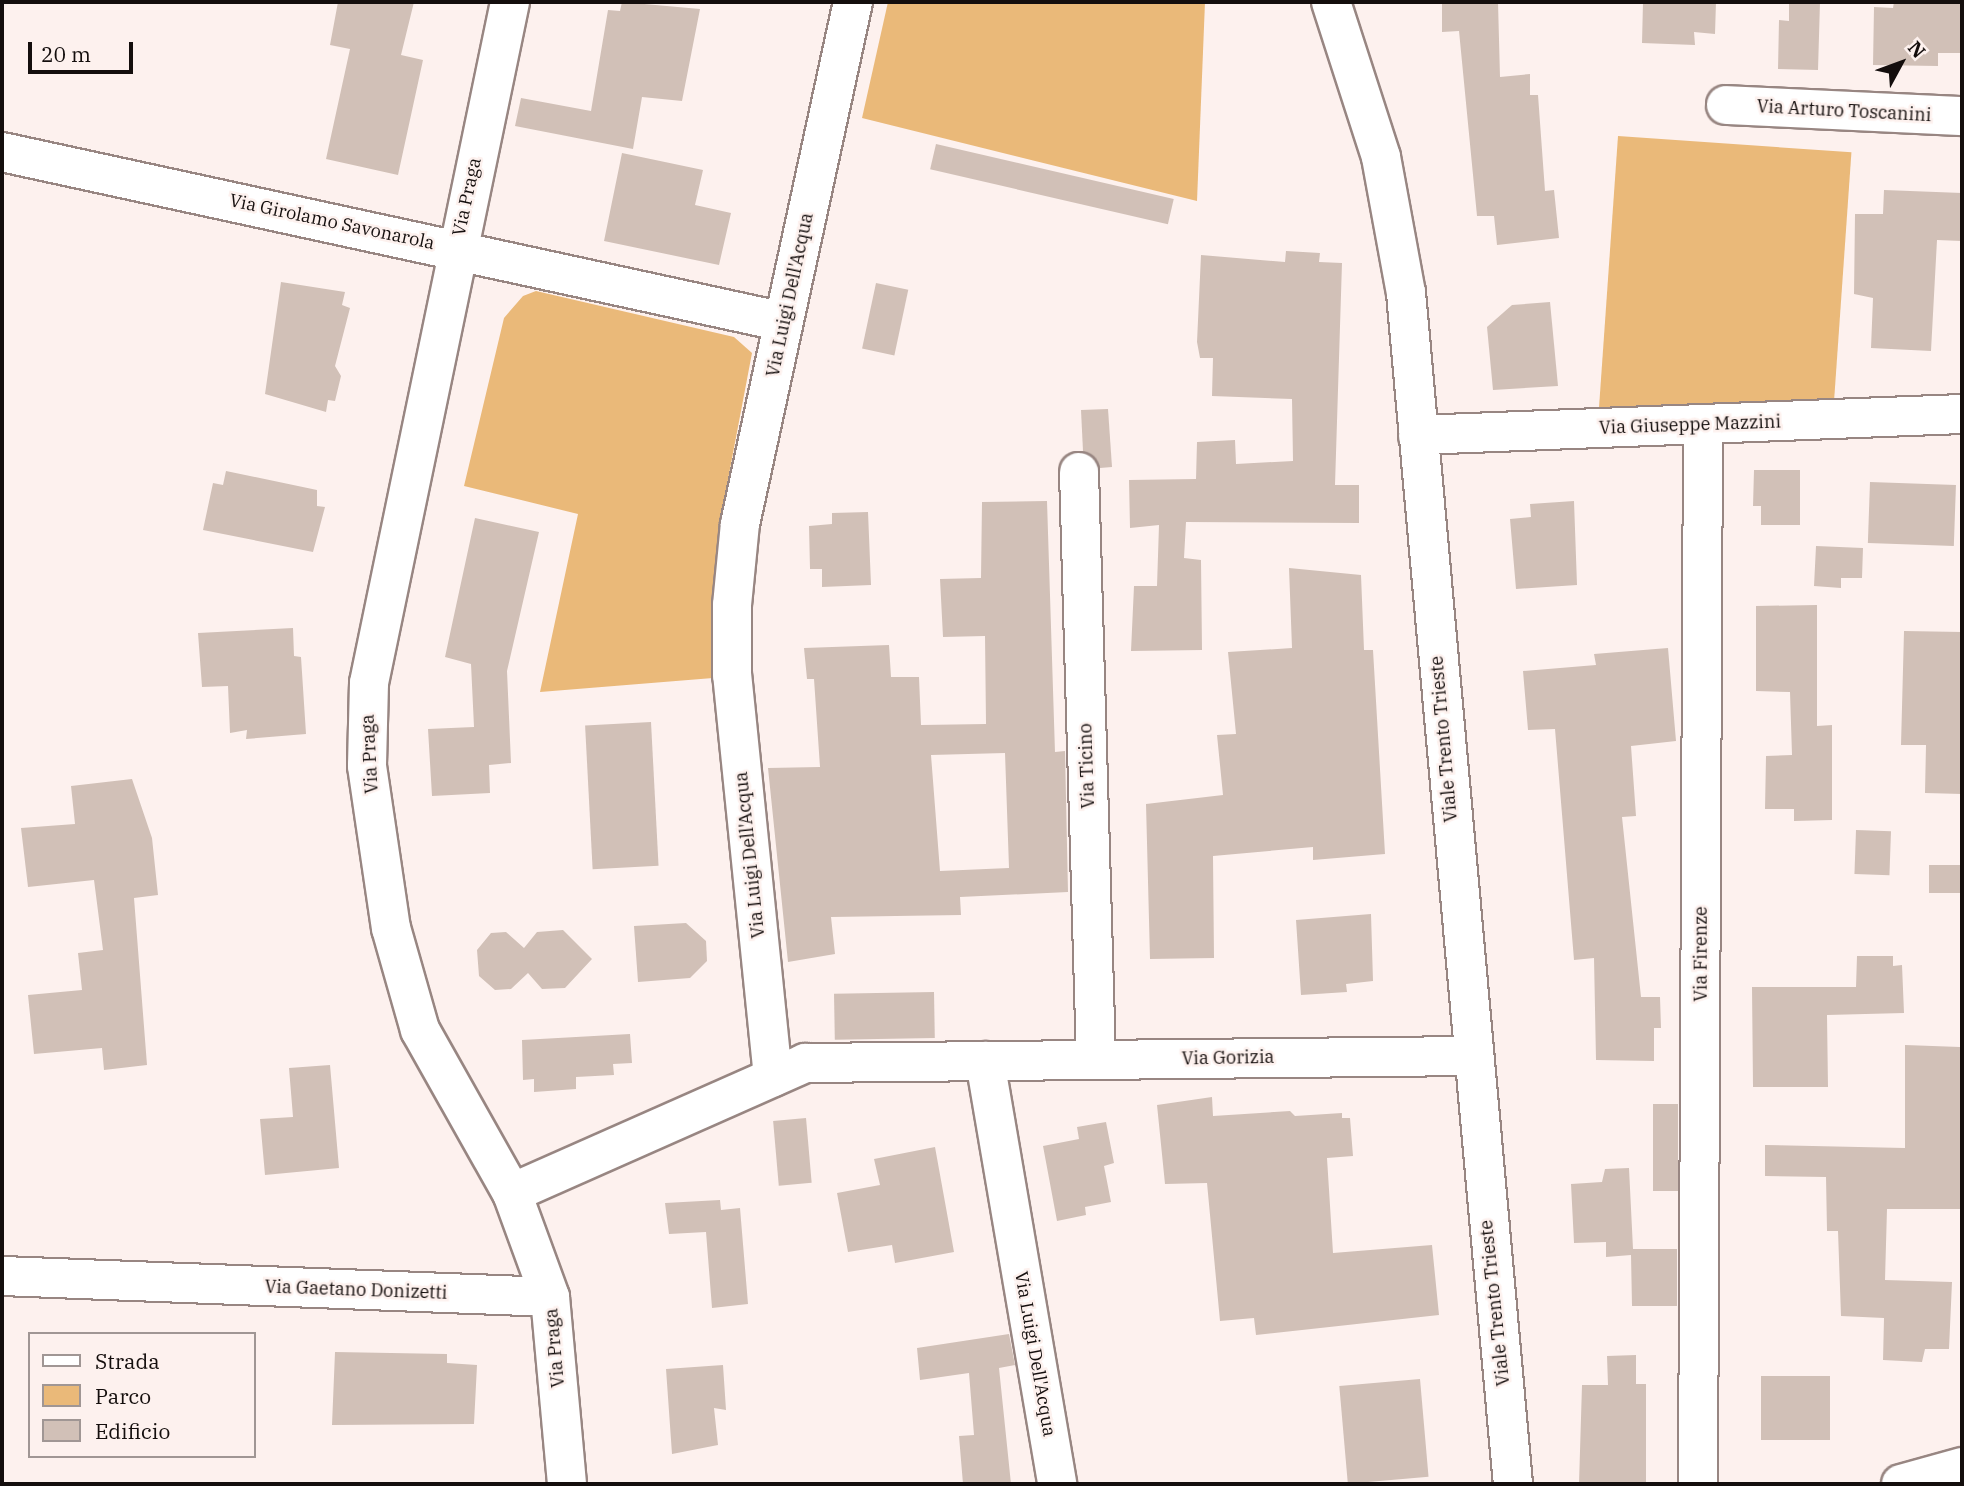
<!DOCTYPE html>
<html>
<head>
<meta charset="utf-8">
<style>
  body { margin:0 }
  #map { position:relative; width:1964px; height:1486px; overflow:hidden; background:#fdf1ee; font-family:"IBM Plex Serif",serif }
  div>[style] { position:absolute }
  .green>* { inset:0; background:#eab979; transform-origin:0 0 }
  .building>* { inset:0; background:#d1c0b7; transform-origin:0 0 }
  .roads { filter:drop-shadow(2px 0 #988682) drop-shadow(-2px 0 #988682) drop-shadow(0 2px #988682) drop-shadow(0 -2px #988682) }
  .minor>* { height:38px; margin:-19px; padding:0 19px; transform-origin:19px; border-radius:19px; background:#fff }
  span { translate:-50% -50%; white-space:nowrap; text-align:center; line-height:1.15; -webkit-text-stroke:5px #fdf1ee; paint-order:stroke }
  .street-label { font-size:18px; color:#140e0d }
  .frame { position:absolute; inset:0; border:4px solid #140e0d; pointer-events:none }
  .legend { position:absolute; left:28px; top:1332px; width:228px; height:126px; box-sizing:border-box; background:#fdf1ee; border:2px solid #a09694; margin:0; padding:9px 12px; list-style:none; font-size:21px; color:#140e0d }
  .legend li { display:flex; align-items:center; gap:14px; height:35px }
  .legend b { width:35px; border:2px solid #a09694 }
  .north { position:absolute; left:1866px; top:28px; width:70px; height:70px; -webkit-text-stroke:5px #fdf1ee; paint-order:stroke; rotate:49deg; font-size:19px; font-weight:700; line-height:28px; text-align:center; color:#140e0d }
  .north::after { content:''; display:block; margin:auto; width:24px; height:32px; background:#140e0d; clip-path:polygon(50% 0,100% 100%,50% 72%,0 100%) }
  .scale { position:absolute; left:28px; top:42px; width:105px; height:32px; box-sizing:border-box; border:4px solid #140e0d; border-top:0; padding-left:9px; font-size:21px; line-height:24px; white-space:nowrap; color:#140e0d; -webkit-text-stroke:5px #fdf1ee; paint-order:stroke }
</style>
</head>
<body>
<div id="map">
  <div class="green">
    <div style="clip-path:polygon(888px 2px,1205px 2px,1197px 201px,862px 118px)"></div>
    <div style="left:1618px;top:136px;width:234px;height:277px;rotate:4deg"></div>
    <div style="clip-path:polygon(536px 291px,734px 337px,752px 353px,719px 527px,712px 599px,713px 678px,540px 692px,578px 514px,464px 486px,504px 318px,523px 296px)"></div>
  </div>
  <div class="building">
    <div style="clip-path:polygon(338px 2px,414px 2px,401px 55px,423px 60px,398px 175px,326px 159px,350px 49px,330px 45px)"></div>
    <div style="clip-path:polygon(622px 2px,700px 9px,682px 101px,642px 97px,633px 149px,515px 126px,521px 98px,591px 111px,608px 10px,620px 11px)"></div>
    <div style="clip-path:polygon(1442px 2px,1498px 2px,1500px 77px,1530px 74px,1530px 95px,1538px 95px,1545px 191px,1554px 190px,1559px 238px,1497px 245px,1494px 216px,1477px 216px,1459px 31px,1442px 32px)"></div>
    <div style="clip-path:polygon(1643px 2px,1716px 2px,1715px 34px,1694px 32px,1695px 45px,1642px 43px)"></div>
    <div style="clip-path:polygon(1789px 2px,1820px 2px,1818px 70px,1778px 69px,1779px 20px,1789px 21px)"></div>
    <div style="clip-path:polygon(1894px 2px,1962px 2px,1962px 53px,1938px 53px,1938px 66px,1873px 65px,1874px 7px,1893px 8px)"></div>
    <div style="left:936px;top:144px;width:244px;height:26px;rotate:13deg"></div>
    <div style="clip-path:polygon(622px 153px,703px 170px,695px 205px,731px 213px,719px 265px,604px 241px)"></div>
    <div style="clip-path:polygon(1884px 190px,1962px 193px,1962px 241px,1937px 240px,1931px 351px,1871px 348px,1873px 298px,1854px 294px,1855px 214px,1883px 214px)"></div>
    <div style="clip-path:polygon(1286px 251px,1320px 253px,1319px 262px,1342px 263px,1335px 485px,1359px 485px,1359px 523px,1186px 522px,1184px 558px,1201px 560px,1202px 650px,1131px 651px,1134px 586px,1157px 586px,1159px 525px,1130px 528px,1129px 480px,1196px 479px,1197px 442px,1235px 440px,1236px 464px,1293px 461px,1292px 399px,1212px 396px,1213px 358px,1200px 358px,1197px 342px,1201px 255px,1285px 262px)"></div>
    <div style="clip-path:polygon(281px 282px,345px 292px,342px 305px,350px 308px,335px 366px,341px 376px,335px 401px,328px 400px,326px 412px,265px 394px)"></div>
    <div style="left:876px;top:283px;width:33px;height:67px;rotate:12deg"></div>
    <div style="clip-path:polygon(1550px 302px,1558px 386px,1493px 390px,1487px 327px,1512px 305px)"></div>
    <div style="clip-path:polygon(1108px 409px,1112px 467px,1100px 468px,1083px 451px,1081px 410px)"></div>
    <div style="clip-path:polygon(1754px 470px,1800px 470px,1800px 525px,1761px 525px,1761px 506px,1753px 506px)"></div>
    <div style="clip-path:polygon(226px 471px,317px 490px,317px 506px,325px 507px,313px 552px,203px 530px,213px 483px,223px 485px)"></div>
    <div style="left:1870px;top:482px;width:86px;height:61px;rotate:2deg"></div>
    <div style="clip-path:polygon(evenodd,1047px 501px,1055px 752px,1065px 751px,1068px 892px,960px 897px,961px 915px,831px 917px,835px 954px,788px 962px,768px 768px,820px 767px,814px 679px,807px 679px,804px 648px,889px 645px,891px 677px,919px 677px,921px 725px,986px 724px,985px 636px,943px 637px,940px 579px,981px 578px,982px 502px,1047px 501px,1005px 753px,1009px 868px,940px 871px,931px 755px,1005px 753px)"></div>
    <div style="clip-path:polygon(1574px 501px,1577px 585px,1516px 589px,1510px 519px,1531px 517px,1530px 504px)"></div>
    <div style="clip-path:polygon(868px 512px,871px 585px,822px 587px,822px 569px,810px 569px,809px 526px,832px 524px,832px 513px)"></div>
    <div style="clip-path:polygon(475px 518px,539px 532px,507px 671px,511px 763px,489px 765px,490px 793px,432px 796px,428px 729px,474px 727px,471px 664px,445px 657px)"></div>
    <div style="clip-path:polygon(1816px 546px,1863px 548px,1862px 578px,1841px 578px,1841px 588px,1814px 586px)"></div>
    <div style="clip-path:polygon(1289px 568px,1361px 575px,1364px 650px,1373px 650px,1385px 854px,1313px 860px,1313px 847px,1213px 856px,1214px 958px,1150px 959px,1146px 804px,1223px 795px,1217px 735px,1236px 734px,1228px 652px,1292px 648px)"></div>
    <div style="clip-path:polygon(1817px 605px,1817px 726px,1832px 725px,1832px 820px,1794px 821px,1794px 809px,1765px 809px,1766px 756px,1792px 755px,1790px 692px,1756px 691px,1756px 606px)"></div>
    <div style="clip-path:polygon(293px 628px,294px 656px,301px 657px,306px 734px,246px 739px,247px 730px,230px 733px,228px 686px,202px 687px,198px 633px)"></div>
    <div style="clip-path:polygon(1904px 631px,1962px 632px,1962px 794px,1925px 793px,1926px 745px,1901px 745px)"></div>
    <div style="clip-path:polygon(1668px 648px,1676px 741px,1631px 746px,1636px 816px,1622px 817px,1641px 997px,1660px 997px,1661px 1028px,1654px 1028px,1654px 1061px,1596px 1060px,1594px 958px,1574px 960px,1555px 729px,1528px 730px,1523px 671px,1596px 665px,1594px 654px)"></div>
    <div style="left:651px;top:722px;width:144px;height:66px;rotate:87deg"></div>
    <div style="clip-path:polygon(132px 779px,152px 838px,158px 895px,134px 898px,147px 1065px,104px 1070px,102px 1048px,34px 1054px,28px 995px,82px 990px,78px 953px,103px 950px,94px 880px,28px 887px,21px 828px,75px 824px,71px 786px)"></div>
    <div style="left:1856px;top:830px;width:35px;height:44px;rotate:2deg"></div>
    <div style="left:1929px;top:865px;width:33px;height:28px"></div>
    <div style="clip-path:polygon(1371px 914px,1373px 981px,1346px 984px,1347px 992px,1301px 995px,1296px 920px)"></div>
    <div style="clip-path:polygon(686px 923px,706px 941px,707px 961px,690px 978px,638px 982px,634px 926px)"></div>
    <div style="clip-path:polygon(563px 930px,592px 959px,565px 988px,542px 989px,528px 973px,511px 989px,495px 990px,479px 976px,477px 950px,491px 933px,506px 932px,524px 948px,537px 932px)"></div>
    <div style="clip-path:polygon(1857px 956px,1893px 956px,1893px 966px,1902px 965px,1904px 1013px,1827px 1015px,1828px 1087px,1753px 1087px,1752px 987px,1856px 987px)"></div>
    <div style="left:934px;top:992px;width:46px;height:100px;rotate:89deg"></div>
    <div style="clip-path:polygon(630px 1034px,632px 1063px,613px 1064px,614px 1075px,576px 1077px,576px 1089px,534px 1092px,534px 1079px,523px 1080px,522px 1040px)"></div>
    <div style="clip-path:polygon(1905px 1045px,1960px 1047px,1962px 1209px,1887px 1209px,1885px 1280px,1952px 1282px,1949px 1349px,1925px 1349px,1922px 1362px,1883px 1360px,1884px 1318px,1841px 1316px,1838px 1231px,1827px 1231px,1826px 1177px,1765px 1176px,1765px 1145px,1905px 1148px)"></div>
    <div style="clip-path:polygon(330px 1065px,339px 1168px,265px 1175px,260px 1119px,293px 1117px,289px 1068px)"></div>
    <div style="clip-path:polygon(1212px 1097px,1213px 1116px,1290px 1111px,1295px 1116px,1342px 1113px,1342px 1118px,1350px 1118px,1353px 1156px,1327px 1158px,1333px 1253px,1432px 1245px,1439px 1315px,1256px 1335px,1254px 1318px,1220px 1321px,1207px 1183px,1165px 1184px,1157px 1105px)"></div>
    <div style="left:1653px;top:1104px;width:25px;height:87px"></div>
    <div style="left:806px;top:1118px;width:65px;height:33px;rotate:85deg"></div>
    <div style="clip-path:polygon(1106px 1122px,1114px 1163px,1104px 1166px,1111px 1202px,1085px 1207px,1086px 1215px,1057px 1221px,1043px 1146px,1079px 1139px,1077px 1127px)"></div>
    <div style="clip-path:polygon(935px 1147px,954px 1252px,895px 1263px,892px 1245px,848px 1252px,837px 1193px,880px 1185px,874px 1159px)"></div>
    <div style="clip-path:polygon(1629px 1168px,1633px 1249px,1677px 1249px,1677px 1306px,1632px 1306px,1631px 1255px,1606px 1257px,1606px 1242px,1574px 1243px,1571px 1184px,1602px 1182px,1605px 1169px)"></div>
    <div style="clip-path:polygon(720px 1200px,721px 1210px,740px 1208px,748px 1304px,712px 1308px,706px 1232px,669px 1234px,665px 1203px)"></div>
    <div style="clip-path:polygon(1009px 1334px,1015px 1365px,999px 1368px,1011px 1484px,963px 1484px,959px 1436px,974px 1435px,969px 1373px,920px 1380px,917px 1348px)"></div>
    <div style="clip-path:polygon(335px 1352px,447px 1354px,447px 1363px,477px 1365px,474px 1424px,332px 1425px)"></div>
    <div style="clip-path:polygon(1636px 1355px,1636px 1384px,1646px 1384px,1646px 1484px,1579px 1484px,1582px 1385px,1608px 1385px,1607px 1356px)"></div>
    <div style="clip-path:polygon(723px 1365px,726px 1410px,714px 1408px,718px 1445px,672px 1454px,666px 1369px)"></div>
    <div style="left:1761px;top:1376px;width:69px;height:64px"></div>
    <div style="left:1420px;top:1379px;width:98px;height:81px;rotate:85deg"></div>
  </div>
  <div class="roads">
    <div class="minor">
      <div style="left:510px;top:2px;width:695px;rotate:101.7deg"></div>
      <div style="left:369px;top:683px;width:83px;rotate:91.4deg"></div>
      <div style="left:367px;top:766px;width:164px;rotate:81.6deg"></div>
      <div style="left:391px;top:928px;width:106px;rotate:74.1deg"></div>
      <div style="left:420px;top:1030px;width:187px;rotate:60.6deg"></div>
      <div style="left:512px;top:1193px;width:111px;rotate:69.9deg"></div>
      <div style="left:550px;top:1297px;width:188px;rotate:84.8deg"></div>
      <div style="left:1331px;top:2px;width:163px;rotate:72.1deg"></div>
      <div style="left:1381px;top:157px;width:138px;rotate:79.6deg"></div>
      <div style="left:1406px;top:293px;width:1196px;rotate:84.87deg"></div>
      <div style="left:1726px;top:105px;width:236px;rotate:2.7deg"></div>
      <div style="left:2px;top:152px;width:800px;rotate:12.26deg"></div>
      <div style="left:1418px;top:435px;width:544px;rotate:-2.21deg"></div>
      <div style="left:1079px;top:472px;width:588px;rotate:88.34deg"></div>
      <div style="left:985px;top:1061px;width:429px;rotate:80.3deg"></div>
      <div style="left:773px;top:1077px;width:404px;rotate:-95.8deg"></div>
      <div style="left:732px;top:675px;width:70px;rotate:-90deg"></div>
      <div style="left:732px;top:605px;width:81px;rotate:-84.4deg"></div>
      <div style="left:740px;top:524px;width:534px;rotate:-77.79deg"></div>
      <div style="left:512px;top:1193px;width:321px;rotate:-23.9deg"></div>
      <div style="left:805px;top:1063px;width:666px;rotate:-0.6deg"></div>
      <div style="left:2px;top:1276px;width:548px;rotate:2.19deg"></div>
      <div style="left:1698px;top:1484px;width:1060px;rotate:-89.73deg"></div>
      <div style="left:1901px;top:1484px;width:63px;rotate:-15.6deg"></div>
    </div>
  </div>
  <div class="street-label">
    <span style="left:1844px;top:111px;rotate:3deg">Via Arturo Toscanini</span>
    <span style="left:467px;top:197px;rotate:-78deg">Via Praga</span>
    <span style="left:332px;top:222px;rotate:12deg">Via Girolamo Savonarola</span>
    <span style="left:790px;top:295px;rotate:-78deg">Via Luigi Dell'Acqua</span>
    <span style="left:1690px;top:425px;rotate:-2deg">Via Giuseppe Mazzini</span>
    <span style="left:1444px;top:739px;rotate:-95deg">Viale Trento Trieste</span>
    <span style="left:370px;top:754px;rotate:-93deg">Via Praga</span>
    <span style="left:1087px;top:766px;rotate:-92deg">Via Ticino</span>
    <span style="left:750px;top:855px;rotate:-96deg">Via Luigi Dell'Acqua</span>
    <span style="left:1701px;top:954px;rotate:-90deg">Via Firenze</span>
    <span style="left:1228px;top:1058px;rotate:-1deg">Via Gorizia</span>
    <span style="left:356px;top:1290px;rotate:2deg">Via Gaetano Donizetti</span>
    <span style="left:1495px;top:1303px;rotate:-96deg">Viale Trento Trieste</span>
    <span style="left:555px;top:1348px;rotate:-95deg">Via Praga</span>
    <span style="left:1035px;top:1354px;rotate:80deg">Via Luigi Dell'Acqua</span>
  </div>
  <div class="frame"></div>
  <ul class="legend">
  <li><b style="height:9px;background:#fff"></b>Strada</li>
  <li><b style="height:19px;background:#eab979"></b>Parco</li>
  <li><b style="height:19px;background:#d1c0b7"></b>Edificio</li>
  </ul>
  <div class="north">N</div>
  <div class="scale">20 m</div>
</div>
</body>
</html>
